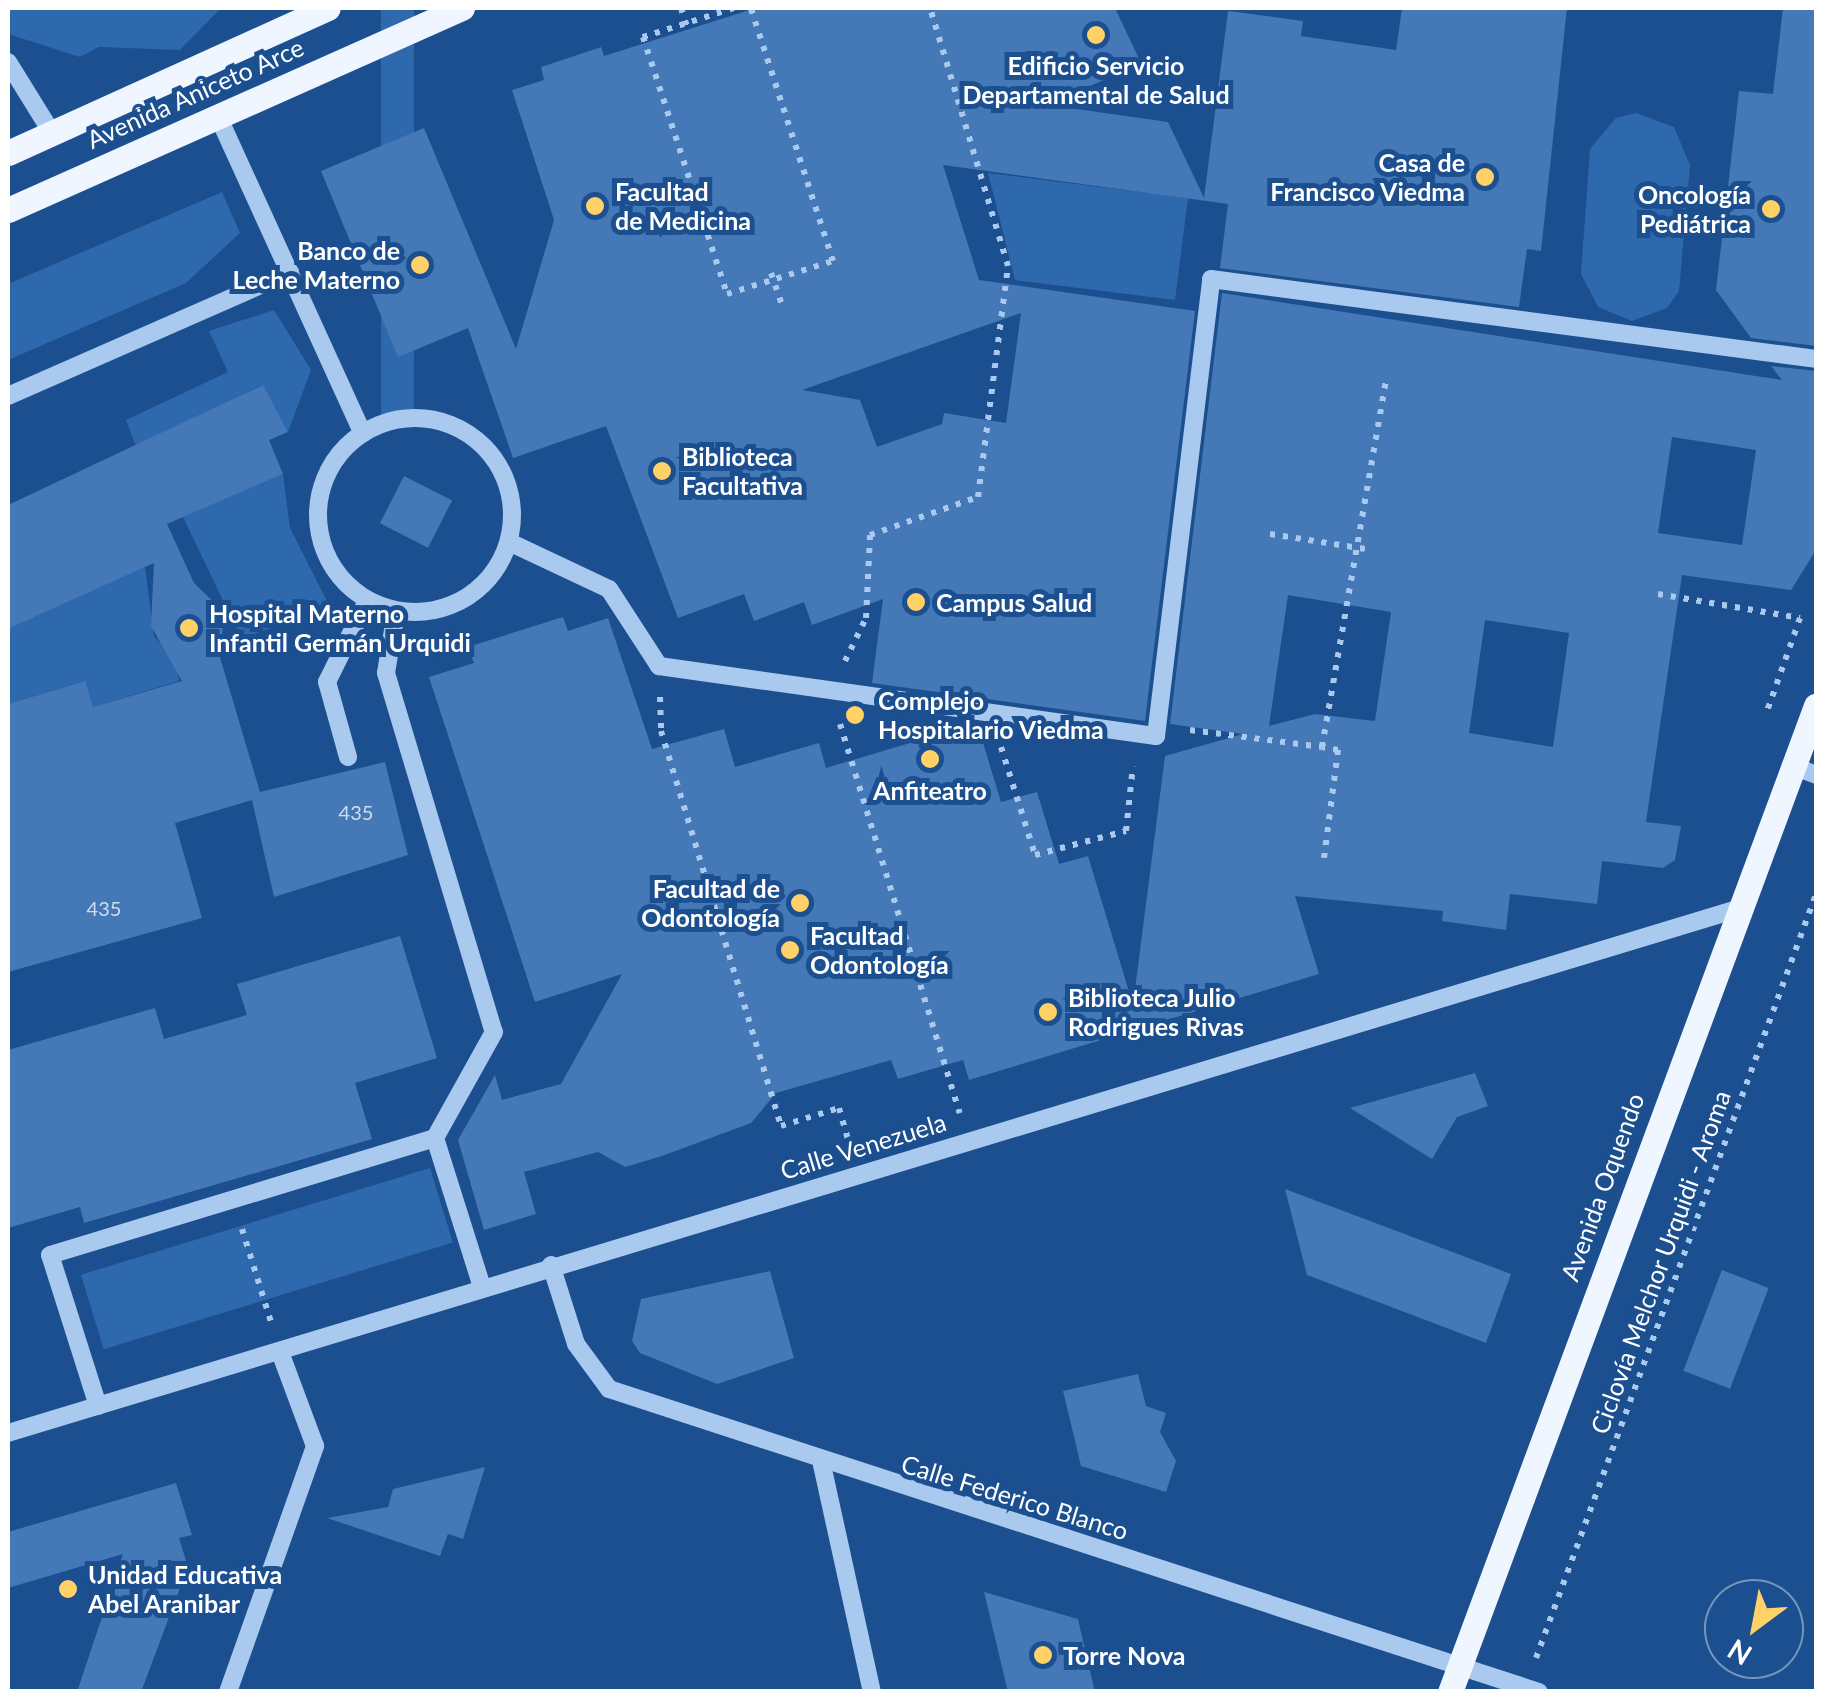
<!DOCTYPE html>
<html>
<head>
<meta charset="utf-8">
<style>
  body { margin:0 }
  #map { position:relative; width:1824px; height:1699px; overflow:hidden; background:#1b4f8f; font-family:Lato,sans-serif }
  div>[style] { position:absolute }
  .green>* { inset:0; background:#2e69ad; transform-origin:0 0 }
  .building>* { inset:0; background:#4478b7; transform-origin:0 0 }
  .path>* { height:6px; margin-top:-3px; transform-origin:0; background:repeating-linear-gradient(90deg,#a9c9ee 0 5px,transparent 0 13px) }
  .minor>* { height:18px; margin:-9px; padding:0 9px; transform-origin:9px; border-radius:9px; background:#a9c9ee }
  .minor>.ring { margin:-9px; padding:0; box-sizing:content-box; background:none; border:18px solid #a9c9ee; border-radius:50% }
  .major>* { height:25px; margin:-12.5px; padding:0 12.5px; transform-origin:12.5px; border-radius:12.5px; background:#f0f6ff }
  .dots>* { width:28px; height:28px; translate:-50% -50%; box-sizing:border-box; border:5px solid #1b4f8f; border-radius:50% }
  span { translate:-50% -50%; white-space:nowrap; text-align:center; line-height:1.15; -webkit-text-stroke:10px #1b4f8f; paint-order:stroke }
  .number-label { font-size:20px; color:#d0dded }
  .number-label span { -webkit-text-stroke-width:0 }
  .poi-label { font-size:25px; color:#fff; font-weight:700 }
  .right { translate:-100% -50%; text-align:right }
  .left { translate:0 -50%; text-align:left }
  .street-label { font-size:25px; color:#fff }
  .frame { position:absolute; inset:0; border:10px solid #fff; pointer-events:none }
  .north { position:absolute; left:1704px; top:1579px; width:100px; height:100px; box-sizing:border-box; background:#1b4f8f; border:2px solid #7695bc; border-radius:50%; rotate:212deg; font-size:28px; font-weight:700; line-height:40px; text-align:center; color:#fff }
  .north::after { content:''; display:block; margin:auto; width:35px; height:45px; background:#ffd166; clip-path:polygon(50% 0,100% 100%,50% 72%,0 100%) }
</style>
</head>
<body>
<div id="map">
  <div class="green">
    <div style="clip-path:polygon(8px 8px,221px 8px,180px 50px,99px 47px,80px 57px,8px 34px)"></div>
    <div style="left:381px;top:8px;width:33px;height:408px"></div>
    <div style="clip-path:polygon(1636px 113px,1674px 127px,1690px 165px,1679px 291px,1667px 308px,1632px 321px,1598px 307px,1581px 274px,1590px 149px,1616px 118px)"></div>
    <div style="clip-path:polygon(988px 173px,1188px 198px,1175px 300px,1015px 280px)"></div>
    <div style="clip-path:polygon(222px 192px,240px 233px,186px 283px,8px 360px,8px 284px)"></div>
    <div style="clip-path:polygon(274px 310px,311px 370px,288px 432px,262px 385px,136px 446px,126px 420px,228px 372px,209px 331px)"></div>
    <div style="clip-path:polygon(283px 474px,290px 528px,331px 609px,241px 638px,183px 517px)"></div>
    <div style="clip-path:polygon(145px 567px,154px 637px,177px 658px,179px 681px,93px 707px,84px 681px,8px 704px,8px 629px)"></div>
    <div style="left:430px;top:1168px;width:78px;height:365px;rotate:73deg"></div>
  </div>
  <div class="building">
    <div style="clip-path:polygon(evenodd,756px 8px,1115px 8px,1141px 63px,1048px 105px,1168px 122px,1204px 198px,1228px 11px,1303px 21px,1301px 36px,1396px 50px,1402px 8px,1567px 8px,1541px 251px,1527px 249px,1519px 307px,1220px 268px,1228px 204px,943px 165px,979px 280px,1195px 311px,1145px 721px,872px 683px,883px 599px,812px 625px,804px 602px,754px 621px,744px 594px,678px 618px,606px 426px,513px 458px,468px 328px,398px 357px,321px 171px,424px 128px,516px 349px,554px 220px,512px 90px,544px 80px,541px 67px,601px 47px,604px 56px,756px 8px,1021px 313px,1006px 423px,944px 413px,942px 424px,877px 447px,860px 400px,802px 390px,1021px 313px)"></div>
    <div style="clip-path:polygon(1783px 8px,1816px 8px,1816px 346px,1751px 338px,1716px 290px,1739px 91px,1773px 94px)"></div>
    <div style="clip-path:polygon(evenodd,1222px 293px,1782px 380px,1771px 366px,1816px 371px,1816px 550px,1791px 590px,1682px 575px,1646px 822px,1681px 826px,1675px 860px,1663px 868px,1602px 861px,1597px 904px,1510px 894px,1506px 930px,1442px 921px,1443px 911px,1295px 896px,1319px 974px,969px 1080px,963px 1060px,898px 1079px,891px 1060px,776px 1093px,751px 1123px,662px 1156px,625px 1167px,598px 1152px,524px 1172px,536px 1214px,484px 1230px,458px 1140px,495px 1075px,502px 1100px,561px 1084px,622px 974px,535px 1002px,429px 677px,474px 663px,468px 647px,563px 617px,568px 631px,608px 618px,652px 749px,724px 729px,735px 767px,819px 743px,826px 768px,977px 723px,1001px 802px,1037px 792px,1059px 864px,1088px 856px,1133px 1005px,1165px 756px,1243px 734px,1170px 724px,1222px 293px,1672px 437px,1756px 450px,1742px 545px,1658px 533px,1672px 437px,1222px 293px,1288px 595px,1391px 612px,1375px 721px,1315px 714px,1269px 726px,1288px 595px,1222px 293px,1485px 620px,1569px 633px,1553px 747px,1469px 733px,1485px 620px)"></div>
    <div style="clip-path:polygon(263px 385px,288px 432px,269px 440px,283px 474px,167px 524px,194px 583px,225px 613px,219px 654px,260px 792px,385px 762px,408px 855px,274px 897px,252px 800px,175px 823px,202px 918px,8px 972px,8px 704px,85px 681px,93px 707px,182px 681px,151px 626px,154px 563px,8px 629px,8px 505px)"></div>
    <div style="left:404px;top:476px;width:54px;height:53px;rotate:27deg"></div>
    <div style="clip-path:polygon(400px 936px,437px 1058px,355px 1083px,372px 1139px,84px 1223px,80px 1207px,8px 1228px,8px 1050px,155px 1008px,164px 1039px,247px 1015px,237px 984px)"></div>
    <div style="clip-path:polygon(1475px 1073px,1488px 1106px,1457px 1117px,1432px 1159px,1350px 1108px)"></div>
    <div style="clip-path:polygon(1285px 1189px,1511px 1274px,1486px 1343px,1307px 1275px)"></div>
    <div style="left:1722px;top:1270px;width:50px;height:108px;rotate:21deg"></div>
    <div style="clip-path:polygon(770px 1271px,794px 1358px,717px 1384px,640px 1353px,632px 1341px,641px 1299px)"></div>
    <div style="clip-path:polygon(1138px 1374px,1146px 1406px,1166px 1413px,1160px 1432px,1176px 1461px,1166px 1492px,1081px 1466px,1063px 1391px)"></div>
    <div style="clip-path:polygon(485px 1467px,463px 1539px,448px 1534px,440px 1556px,327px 1518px,388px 1507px,393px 1489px)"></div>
    <div style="clip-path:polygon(176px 1483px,192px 1535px,179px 1538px,188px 1567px,141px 1692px,77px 1692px,123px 1554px,8px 1588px,8px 1532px)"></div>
    <div style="clip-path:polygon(984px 1592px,1078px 1619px,1095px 1692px,1008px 1692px)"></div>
  </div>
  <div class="path">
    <div style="left:681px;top:8px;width:23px;rotate:72deg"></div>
    <div style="left:734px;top:8px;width:96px;rotate:162.3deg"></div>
    <div style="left:643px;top:37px;width:270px;rotate:71.9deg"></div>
    <div style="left:727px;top:294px;width:111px;rotate:-17.3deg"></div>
    <div style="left:833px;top:261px;width:266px;rotate:-108deg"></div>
    <div style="left:771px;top:273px;width:36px;rotate:71deg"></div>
    <div style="left:1270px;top:534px;width:103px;rotate:8.9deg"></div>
    <div style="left:1658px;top:594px;width:144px;rotate:9.6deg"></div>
    <div style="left:1800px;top:618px;width:99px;rotate:109.5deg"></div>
    <div style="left:845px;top:661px;width:48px;rotate:-64deg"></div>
    <div style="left:866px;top:618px;width:83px;rotate:-87.2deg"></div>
    <div style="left:870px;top:535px;width:114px;rotate:-19.4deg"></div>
    <div style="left:978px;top:497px;width:233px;rotate:-82.6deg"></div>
    <div style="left:1008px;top:266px;width:270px;rotate:-106.8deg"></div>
    <div style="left:660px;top:697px;width:34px;rotate:88deg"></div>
    <div style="left:661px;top:731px;width:413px;rotate:73.1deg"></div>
    <div style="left:781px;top:1126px;width:61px;rotate:-17.2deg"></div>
    <div style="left:839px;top:1108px;width:36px;rotate:74deg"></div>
    <div style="left:840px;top:724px;width:407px;rotate:72.9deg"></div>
    <div style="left:1190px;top:730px;width:133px;rotate:7.3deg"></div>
    <div style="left:1001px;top:747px;width:113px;rotate:72.5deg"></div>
    <div style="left:1035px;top:855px;width:94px;rotate:-14.8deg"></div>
    <div style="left:1126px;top:831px;width:65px;rotate:-83.9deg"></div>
    <div style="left:1324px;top:858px;width:109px;rotate:-82.6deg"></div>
    <div style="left:1338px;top:750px;width:16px;rotate:-169deg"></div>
    <div style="left:1322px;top:747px;width:373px;rotate:-80.1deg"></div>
    <div style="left:242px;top:1229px;width:97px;rotate:72.7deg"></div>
    <div style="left:1536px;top:1658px;width:814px;rotate:-69.87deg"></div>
  </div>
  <div class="minor">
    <div style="left:8px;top:62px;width:84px;rotate:58.2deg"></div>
    <div style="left:218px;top:116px;width:349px;rotate:65.5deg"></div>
    <div style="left:8px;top:396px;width:308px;rotate:-23.7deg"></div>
    <div class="ring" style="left:318px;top:418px;width:176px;height:176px"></div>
    <div style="left:509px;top:542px;width:110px;rotate:25.2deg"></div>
    <div style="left:609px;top:589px;width:92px;rotate:57deg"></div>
    <div style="left:659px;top:666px;width:502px;rotate:8.02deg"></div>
    <div style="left:1156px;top:736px;width:460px;rotate:-83.1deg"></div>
    <div style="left:1211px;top:279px;width:610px;rotate:7.53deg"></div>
    <div style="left:396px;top:612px;width:62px;rotate:99.3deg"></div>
    <div style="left:386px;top:673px;width:375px;rotate:73.3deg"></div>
    <div style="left:494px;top:1032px;width:121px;rotate:119.1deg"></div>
    <div style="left:348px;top:757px;width:78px;rotate:-105.6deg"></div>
    <div style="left:327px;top:682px;width:90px;rotate:-63.7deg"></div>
    <div style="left:1793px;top:766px;width:25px;rotate:21deg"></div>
    <div style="left:551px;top:1265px;width:83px;rotate:72.4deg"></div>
    <div style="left:576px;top:1344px;width:56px;rotate:53.7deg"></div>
    <div style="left:609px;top:1389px;width:978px;rotate:18.05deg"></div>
    <div style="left:98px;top:1406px;width:158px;rotate:-107.6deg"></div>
    <div style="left:50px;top:1255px;width:402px;rotate:-16.9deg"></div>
    <div style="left:435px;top:1138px;width:156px;rotate:72.5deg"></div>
    <div style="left:8px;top:1433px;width:1803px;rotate:-16.86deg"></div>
    <div style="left:822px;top:1465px;width:232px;rotate:77.6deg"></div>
    <div style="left:228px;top:1692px;width:261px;rotate:-70.5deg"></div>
    <div style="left:315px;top:1446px;width:100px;rotate:-110.4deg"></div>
  </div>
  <div class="major">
    <div style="left:8px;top:153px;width:351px;rotate:-24.4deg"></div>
    <div style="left:8px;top:210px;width:497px;rotate:-24deg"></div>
    <div style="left:1450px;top:1692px;width:1052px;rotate:-69.64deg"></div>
  </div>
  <div class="dots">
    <div style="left:1096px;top:35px;background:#ffd166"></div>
    <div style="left:1485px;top:177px;background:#ffd166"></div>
    <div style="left:595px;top:206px;background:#ffd166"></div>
    <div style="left:1771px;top:209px;background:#ffd166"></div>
    <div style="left:420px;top:265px;background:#ffd166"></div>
    <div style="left:662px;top:471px;background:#ffd166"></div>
    <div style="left:916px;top:602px;background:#ffd166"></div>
    <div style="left:189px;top:628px;background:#ffd166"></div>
    <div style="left:855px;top:715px;background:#ffd166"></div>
    <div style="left:930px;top:759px;background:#ffd166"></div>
    <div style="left:800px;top:903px;background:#ffd166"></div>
    <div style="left:790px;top:950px;background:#ffd166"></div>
    <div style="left:1048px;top:1012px;background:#ffd166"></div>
    <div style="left:68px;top:1589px;background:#ffd166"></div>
    <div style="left:1043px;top:1655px;background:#ffd166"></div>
  </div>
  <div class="number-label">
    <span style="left:356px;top:812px">435</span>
    <span style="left:104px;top:908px">435</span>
  </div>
  <div class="poi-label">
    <span style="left:1096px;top:80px">Edificio Servicio<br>Departamental de Salud</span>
    <span class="right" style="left:1465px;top:177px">Casa de<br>Francisco Viedma</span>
    <span class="left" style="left:615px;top:206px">Facultad<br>de Medicina</span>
    <span class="right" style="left:1751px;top:209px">Oncología<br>Pediátrica</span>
    <span class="right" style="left:400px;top:265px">Banco de<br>Leche Materno</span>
    <span class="left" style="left:682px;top:471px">Biblioteca<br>Facultativa</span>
    <span class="left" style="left:936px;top:602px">Campus Salud</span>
    <span class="left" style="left:209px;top:628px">Hospital Materno<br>Infantil Germán Urquidi</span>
    <span class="left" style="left:878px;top:715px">Complejo<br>Hospitalario Viedma</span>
    <span style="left:930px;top:790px">Anfiteatro</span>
    <span class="right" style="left:780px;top:903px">Facultad de<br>Odontología</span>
    <span class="left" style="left:810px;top:950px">Facultad<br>Odontología</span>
    <span class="left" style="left:1068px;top:1012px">Biblioteca Julio<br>Rodrigues Rivas</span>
    <span class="left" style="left:88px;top:1589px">Unidad Educativa<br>Abel Aranibar</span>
    <span class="left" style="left:1063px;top:1655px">Torre Nova</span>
  </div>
  <div class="street-label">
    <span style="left:195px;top:93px;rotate:-24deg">Avenida Aniceto Arce</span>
    <span style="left:863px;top:1146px;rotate:-17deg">Calle Venezuela</span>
    <span style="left:1602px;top:1187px;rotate:-70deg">Avenida Oquendo</span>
    <span style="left:1660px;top:1262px;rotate:-70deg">Ciclovía Melchor Urquidi - Aroma</span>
    <span style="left:1015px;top:1497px;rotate:17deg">Calle Federico Blanco</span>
  </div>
  <div class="frame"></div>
  <div class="north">N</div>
</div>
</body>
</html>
